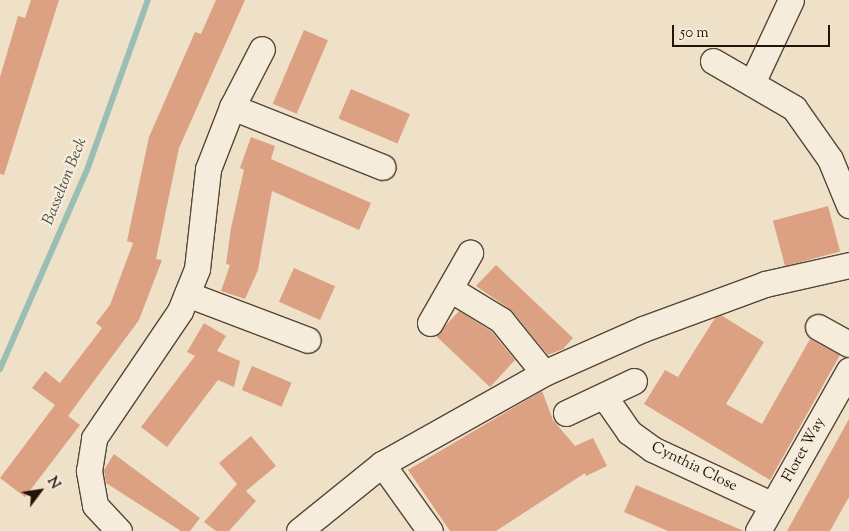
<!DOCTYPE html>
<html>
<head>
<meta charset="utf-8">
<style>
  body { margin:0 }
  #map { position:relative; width:849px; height:531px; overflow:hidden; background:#efe1c8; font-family:"Sorts Mill Goudy",serif }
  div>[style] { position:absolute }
  .stream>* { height:6px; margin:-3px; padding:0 3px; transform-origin:3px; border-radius:3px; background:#9abeb4 }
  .building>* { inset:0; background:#dba182; transform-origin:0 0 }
  .roads { filter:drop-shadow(1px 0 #564639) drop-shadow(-1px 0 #564639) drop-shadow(0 1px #564639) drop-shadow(0 -1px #564639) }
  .minor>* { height:25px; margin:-12.5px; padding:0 12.5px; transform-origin:12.5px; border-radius:12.5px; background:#f5ecdb }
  span { translate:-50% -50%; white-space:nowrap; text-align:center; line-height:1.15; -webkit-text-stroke:5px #f5ecdb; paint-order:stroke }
  .street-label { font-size:15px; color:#231309 }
  .water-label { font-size:16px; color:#4d4f45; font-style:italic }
  .north { position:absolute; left:15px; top:466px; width:50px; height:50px; -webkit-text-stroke:4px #f5ecdb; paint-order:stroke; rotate:59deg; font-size:14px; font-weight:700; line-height:20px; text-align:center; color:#231309 }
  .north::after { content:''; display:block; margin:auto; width:18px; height:22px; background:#231309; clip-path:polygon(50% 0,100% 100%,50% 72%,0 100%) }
  .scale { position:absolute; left:672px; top:25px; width:158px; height:22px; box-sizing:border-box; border:2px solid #231309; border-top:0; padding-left:6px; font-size:15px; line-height:18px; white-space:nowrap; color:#231309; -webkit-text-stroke:4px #f5ecdb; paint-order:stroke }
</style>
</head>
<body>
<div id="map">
  <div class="stream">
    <div style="left:0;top:369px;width:217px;rotate:-66.4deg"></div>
    <div style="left:87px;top:170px;width:181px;rotate:-70.3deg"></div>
  </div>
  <div class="building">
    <div style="clip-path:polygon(31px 0,59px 0,4px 175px,0 174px,0 77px,18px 16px,25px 18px)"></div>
    <div style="clip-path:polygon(216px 0,245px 0,179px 148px,156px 259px,162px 260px,139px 320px,68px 416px,80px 425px,25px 497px,0 478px,55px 405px,32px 388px,45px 371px,60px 383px,102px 328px,96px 323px,110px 305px,133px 243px,127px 241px,149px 137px,195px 32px,201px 34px)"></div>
    <div style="left:304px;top:30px;width:26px;height:80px;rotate:23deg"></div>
    <div style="left:351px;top:89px;width:64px;height:32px;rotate:23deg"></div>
    <div style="clip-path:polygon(251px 137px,275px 146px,271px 159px,371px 203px,359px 230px,272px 191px,258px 270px,245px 299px,221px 291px,230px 265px,226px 264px,231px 228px,244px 170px,240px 168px)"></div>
    <div style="left:828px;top:206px;width:47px;height:57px;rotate:75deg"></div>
    <div style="clip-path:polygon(496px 265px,573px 338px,563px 349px,548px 355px,512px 311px,476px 286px)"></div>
    <div style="left:294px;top:268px;width:45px;height:37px;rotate:24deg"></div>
    <div style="clip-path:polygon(459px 311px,491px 331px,515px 360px,490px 387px,436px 336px)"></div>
    <div style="clip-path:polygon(721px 315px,764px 342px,726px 404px,762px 424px,810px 339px,840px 355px,770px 480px,644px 404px,665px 370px,678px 377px,715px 318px)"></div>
    <div style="clip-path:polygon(204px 323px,226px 336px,217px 351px,240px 361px,234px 387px,218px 380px,167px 447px,141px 427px,195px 356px,187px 352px)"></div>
    <div style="left:252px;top:366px;width:43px;height:26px;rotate:23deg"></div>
    <div style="clip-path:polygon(542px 391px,553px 420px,575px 446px,593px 438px,607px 466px,586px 476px,585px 473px,496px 531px,450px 531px,408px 470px)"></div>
    <div style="clip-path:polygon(849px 419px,849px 497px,830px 531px,787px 531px)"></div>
    <div style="clip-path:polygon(251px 436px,276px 466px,246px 491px,256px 501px,229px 531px,216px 531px,204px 522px,237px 484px,219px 463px)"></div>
    <div style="clip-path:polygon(114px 454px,200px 518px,190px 531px,181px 531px,106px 483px,104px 470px)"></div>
    <div style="clip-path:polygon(636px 485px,744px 531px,668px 531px,624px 512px)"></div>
  </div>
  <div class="roads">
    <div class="minor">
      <div style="left:713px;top:61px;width:94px;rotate:30.1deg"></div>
      <div style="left:794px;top:108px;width:62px;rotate:54.8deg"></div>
      <div style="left:830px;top:159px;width:50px;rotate:67.6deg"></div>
      <div style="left:753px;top:81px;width:89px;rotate:-64.9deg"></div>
      <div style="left:232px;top:107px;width:162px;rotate:21.7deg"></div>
      <div style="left:450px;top:289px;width:60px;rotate:31.3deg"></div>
      <div style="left:501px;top:320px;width:68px;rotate:50.9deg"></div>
      <div style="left:187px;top:294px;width:129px;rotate:20.8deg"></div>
      <div style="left:430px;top:323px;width:81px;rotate:-60.3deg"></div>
      <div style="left:818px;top:327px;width:35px;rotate:29deg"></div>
      <div style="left:604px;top:396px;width:44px;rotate:55.2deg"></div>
      <div style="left:629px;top:432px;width:29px;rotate:36deg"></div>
      <div style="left:652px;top:449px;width:133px;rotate:24.8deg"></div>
      <div style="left:566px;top:413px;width:75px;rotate:-25.2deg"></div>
      <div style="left:382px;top:464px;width:82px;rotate:54.4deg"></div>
      <div style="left:119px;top:531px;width:35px;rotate:-133deg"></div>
      <div style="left:95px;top:505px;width:35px;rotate:-100deg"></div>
      <div style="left:89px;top:471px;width:33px;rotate:-81deg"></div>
      <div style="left:94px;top:438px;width:153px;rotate:-55.9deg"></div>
      <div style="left:180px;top:311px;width:45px;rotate:-68deg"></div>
      <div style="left:197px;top:269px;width:101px;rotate:-83.7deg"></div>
      <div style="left:208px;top:169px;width:66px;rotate:-68.8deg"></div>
      <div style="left:232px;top:107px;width:65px;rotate:-62.7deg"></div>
      <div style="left:299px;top:531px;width:107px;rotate:-38.9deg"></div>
      <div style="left:382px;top:464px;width:186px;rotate:-29.3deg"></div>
      <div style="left:544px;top:373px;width:108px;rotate:-24deg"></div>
      <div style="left:643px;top:329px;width:130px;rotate:-20.2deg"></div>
      <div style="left:765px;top:284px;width:86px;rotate:-12.7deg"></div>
      <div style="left:758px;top:531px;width:185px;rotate:-60.5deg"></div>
    </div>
  </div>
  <div class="street-label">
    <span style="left:804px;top:450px;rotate:-61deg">Floret Way</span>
    <span style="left:694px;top:467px;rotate:26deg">Cynthia Close</span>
  </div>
  <div class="water-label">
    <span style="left:66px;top:182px;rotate:-68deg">Basselton Beck</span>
  </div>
  <div class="north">N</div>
  <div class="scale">50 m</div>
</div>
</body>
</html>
